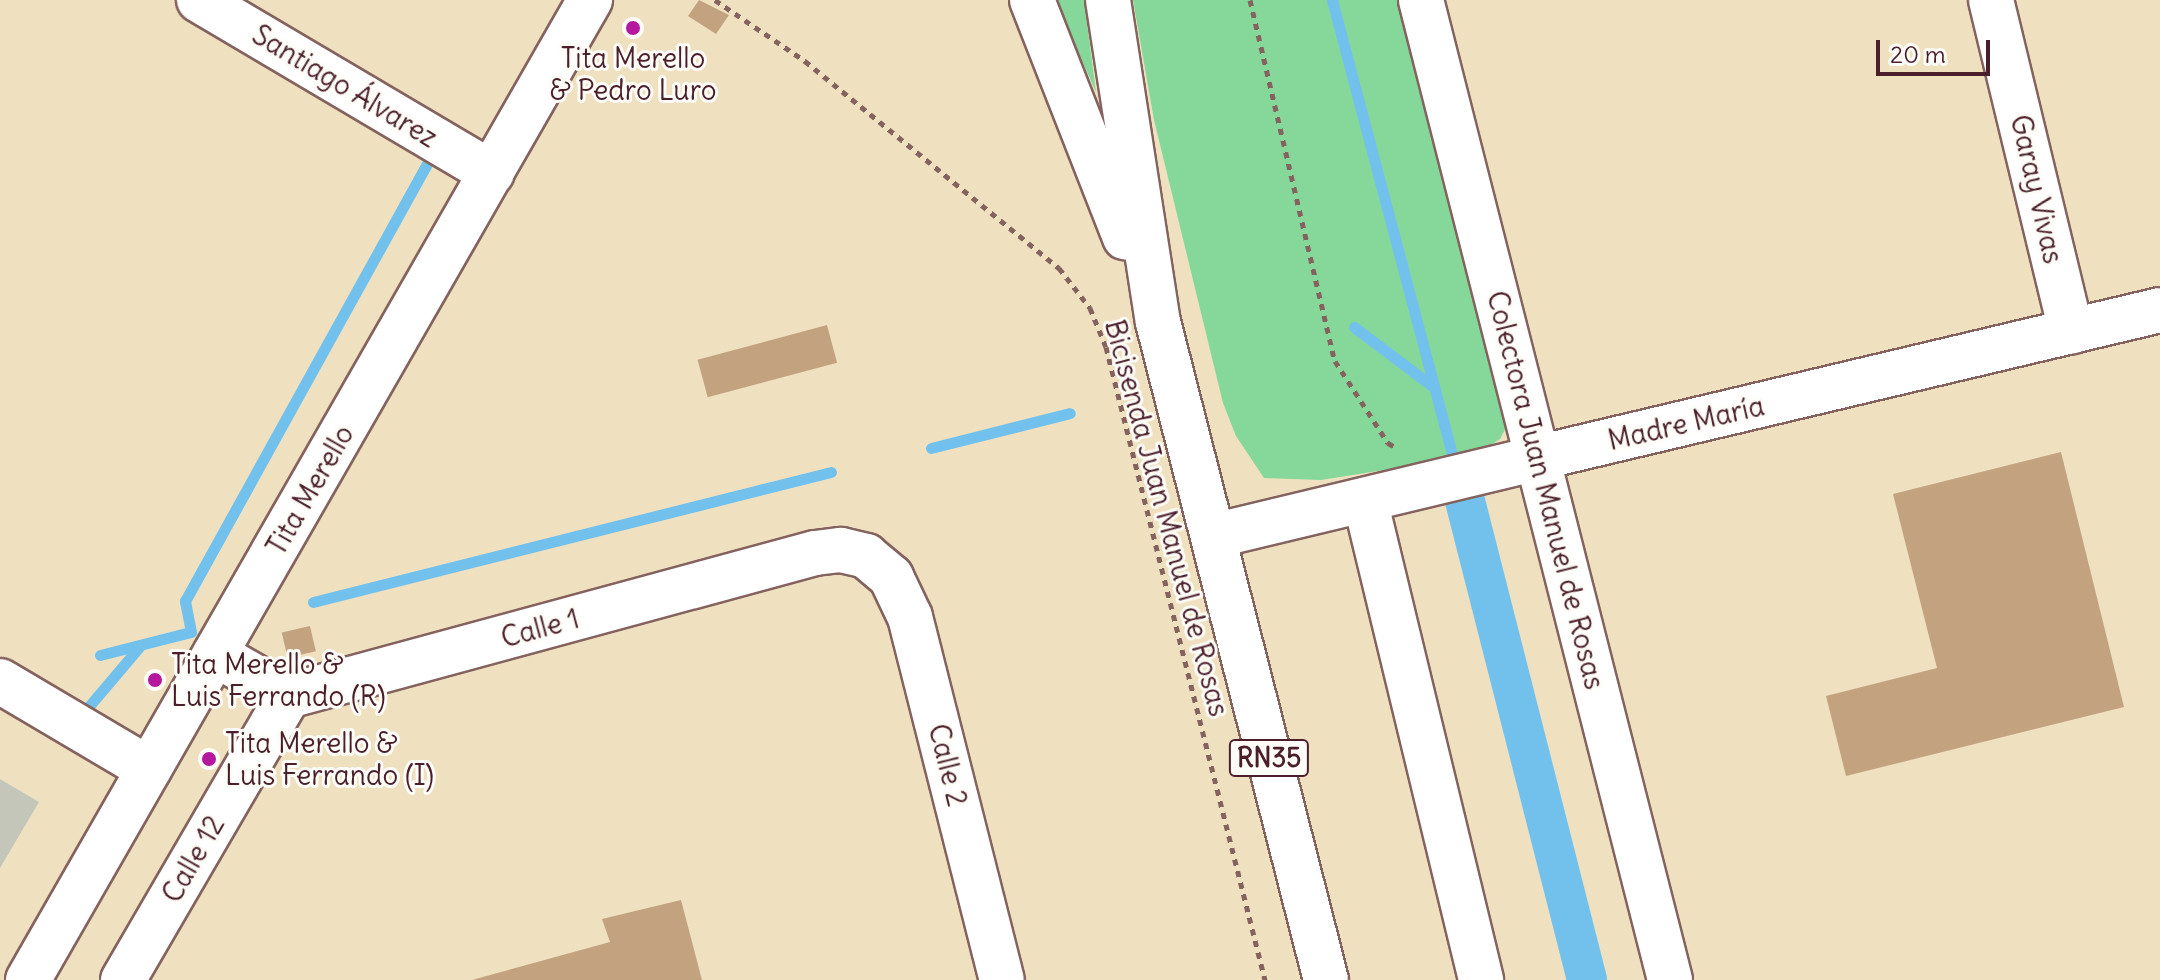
<!DOCTYPE html>
<html>
<head>
<meta charset="utf-8">
<style>
  body { margin:0 }
  #map { position:relative; width:2160px; height:980px; overflow:hidden; background:#efe0c0; font-family:Delius,sans-serif }
  div>[style] { position:absolute }
  .industrial>* { inset:0; background:#c3c6b9 }
  .green>* { inset:0; background:#85d89a }
  .stream>* { height:11px; margin:-5.5px; padding:0 5.5px; transform-origin:5.5px; border-radius:5.5px; background:#72c1ed }
  .canal>* { height:40px; margin:-20px; padding:0 20px; transform-origin:20px; border-radius:20px; background:#72c1ed }
  .building>* { inset:0; background:#c3a37f; transform-origin:0 0 }
  .path>* { height:5px; margin-top:-2.5px; transform-origin:0; background:repeating-linear-gradient(90deg,#84635f 0 6px,transparent 0 12px) }
  .roads { filter:drop-shadow(2px 0 #84635f) drop-shadow(-2px 0 #84635f) drop-shadow(0 2px #84635f) drop-shadow(0 -2px #84635f) }
  .street>* { height:44px; margin:-22px; padding:0 22px; transform-origin:22px; border-radius:22px; background:#fff }
  .secondary>* { height:44px; margin:-22px; padding:0 22px; transform-origin:22px; border-radius:22px; background:#fff }
  .highway>* { height:44px; margin:-22px; padding:0 22px; transform-origin:22px; border-radius:22px; background:#fff }
  .dots>* { width:22px; height:22px; translate:-50% -50%; box-sizing:border-box; border:4px solid #fdfcf7; border-radius:50% }
  span { translate:-50% -50%; white-space:nowrap; text-align:center; line-height:1.15; -webkit-text-stroke:6px #fdfcf7; paint-order:stroke }
  .shield-label span { padding:2px 6px; background:#fdfcf7; border:2px solid; border-radius:6px; -webkit-text-stroke-width:0 }
  .shield-label { font-size:26px; color:#4a1f2b; font-weight:700 }
  .poi-label { font-size:28px; color:#4a1f2b }
  .left { translate:0 -50%; text-align:left }
  .street-label { font-size:28px; color:#4a1f2b }
  .scale { position:absolute; left:1876px; top:40px; width:114px; height:36px; box-sizing:border-box; border:4px solid #4a1f2b; border-top:0; padding-left:10px; font-size:24px; line-height:28px; white-space:nowrap; color:#4a1f2b; -webkit-text-stroke:6px #fdfcf7; paint-order:stroke }
</style>
</head>
<body>
<div id="map">
  <div class="industrial">
    <div style="clip-path:polygon(0 779px,39px 802px,0 868px)"></div>
  </div>
  <div class="green">
    <div style="clip-path:polygon(1055px 0,1084px 0,1096px 92px)"></div>
    <div style="clip-path:polygon(1133px 0,1401px 0,1510px 420px,1500px 439px,1483px 450px,1397px 468px,1321px 480px,1264px 478px,1236px 436px,1223px 403px,1154px 120px)"></div>
  </div>
  <div class="stream">
    <div style="left:1332px;top:0;width:473px;rotate:75.2deg"></div>
    <div style="left:1354px;top:327px;width:101px;rotate:37deg"></div>
    <div style="left:931px;top:448px;width:143px;rotate:-14.1deg"></div>
    <div style="left:313px;top:602px;width:534px;rotate:-14.09deg"></div>
    <div style="left:100px;top:655px;width:94px;rotate:-14.2deg"></div>
    <div style="left:191px;top:632px;width:32px;rotate:-101deg"></div>
    <div style="left:185px;top:601px;width:514px;rotate:-61.04deg"></div>
    <div style="left:79px;top:718px;width:94px;rotate:-49.7deg"></div>
  </div>
  <div class="canal">
    <div style="left:1464px;top:497px;width:498px;rotate:75.7deg"></div>
  </div>
  <div class="building">
    <div style="clip-path:polygon(699px 0,729px 15px,716px 34px,688px 16px)"></div>
    <div style="left:827px;top:325px;width:39px;height:134px;rotate:75deg"></div>
    <div style="clip-path:polygon(2061px 452px,2124px 707px,1846px 776px,1826px 696px,1937px 668px,1893px 494px)"></div>
    <div style="left:310px;top:626px;width:26px;height:29px;rotate:77deg"></div>
    <div style="clip-path:polygon(681px 900px,702px 980px,472px 980px,610px 942px,602px 919px)"></div>
  </div>
  <div class="path">
    <div style="left:715px;top:0;width:109px;rotate:34.1deg"></div>
    <div style="left:805px;top:61px;width:328px;rotate:39.2deg"></div>
    <div style="left:1059px;top:268px;width:51px;rotate:52.2deg"></div>
    <div style="left:1090px;top:308px;width:42px;rotate:67.7deg"></div>
    <div style="left:1106px;top:347px;width:653px;rotate:75.9deg"></div>
    <div style="left:1250px;top:0;width:371px;rotate:76.8deg"></div>
    <div style="left:1335px;top:361px;width:98px;rotate:57.1deg"></div>
    <div style="left:1388px;top:443px;width:10px;rotate:29deg"></div>
  </div>
  <div class="roads">
    <div class="street">
      <div style="left:199px;top:0;width:340px;rotate:30.6deg"></div>
      <div style="left:1991px;top:0;width:341px;rotate:76.4deg"></div>
      <div style="left:1537px;top:458px;width:640px;rotate:-13.36deg"></div>
      <div style="left:1365px;top:500px;width:494px;rotate:76.4deg"></div>
      <div style="left:215px;top:654px;width:84px;rotate:29.9deg"></div>
      <div style="left:288px;top:696px;width:546px;rotate:-15.18deg"></div>
      <div style="left:815px;top:553px;width:26px;rotate:-7deg"></div>
      <div style="left:841px;top:550px;width:26px;rotate:13deg"></div>
      <div style="left:866px;top:556px;width:33px;rotate:40deg"></div>
      <div style="left:891px;top:577px;width:44px;rotate:64.6deg"></div>
      <div style="left:910px;top:617px;width:374px;rotate:75.8deg"></div>
      <div style="left:0;top:681px;width:173px;rotate:30.6deg"></div>
      <div style="left:123px;top:980px;width:328px;rotate:-59.8deg"></div>
    </div>
    <div class="secondary">
      <div style="left:1421px;top:0;width:1011px;rotate:75.74deg"></div>
      <div style="left:1213px;top:536px;width:333px;rotate:-13.5deg"></div>
      <div style="left:28px;top:980px;width:1130px;rotate:-60.17deg"></div>
    </div>
    <div class="highway">
      <div style="left:1032px;top:0;width:255px;rotate:68.6deg"></div>
      <div style="left:1108px;top:0;width:326px;rotate:81.2deg"></div>
      <div style="left:1158px;top:322px;width:679px;rotate:75.68deg"></div>
    </div>
  </div>
  <div class="dots">
    <div style="left:633px;top:28px;background:#b5179e"></div>
    <div style="left:155px;top:680px;background:#b5179e"></div>
    <div style="left:209px;top:759px;background:#b5179e"></div>
  </div>
  <div class="shield-label">
    <span style="left:1269px;top:758px">RN35</span>
  </div>
  <div class="poi-label">
    <span style="left:633px;top:74px">Tita Merello<br>&amp; Pedro Luro</span>
    <span class="left" style="left:171px;top:680px">Tita Merello &amp;<br>Luis Ferrando (R)</span>
    <span class="left" style="left:225px;top:759px">Tita Merello &amp;<br>Luis Ferrando (I)</span>
  </div>
  <div class="street-label">
    <span style="left:345px;top:86px;rotate:31deg">Santiago Álvarez</span>
    <span style="left:2037px;top:189px;rotate:77deg">Garay Vivas</span>
    <span style="left:1686px;top:423px;rotate:-13deg">Madre María</span>
    <span style="left:310px;top:490px;rotate:-60deg">Tita Merello</span>
    <span style="left:1546px;top:490px;rotate:76deg">Colectora Juan Manuel de Rosas</span>
    <span style="left:1167px;top:518px;rotate:75deg">Bicisenda Juan Manuel de Rosas</span>
    <span style="left:540px;top:628px;rotate:-15deg">Calle 1</span>
    <span style="left:948px;top:765px;rotate:76deg">Calle 2</span>
    <span style="left:193px;top:859px;rotate:-60deg">Calle 12</span>
  </div>
  <div class="scale">20 m</div>
</div>
</body>
</html>
